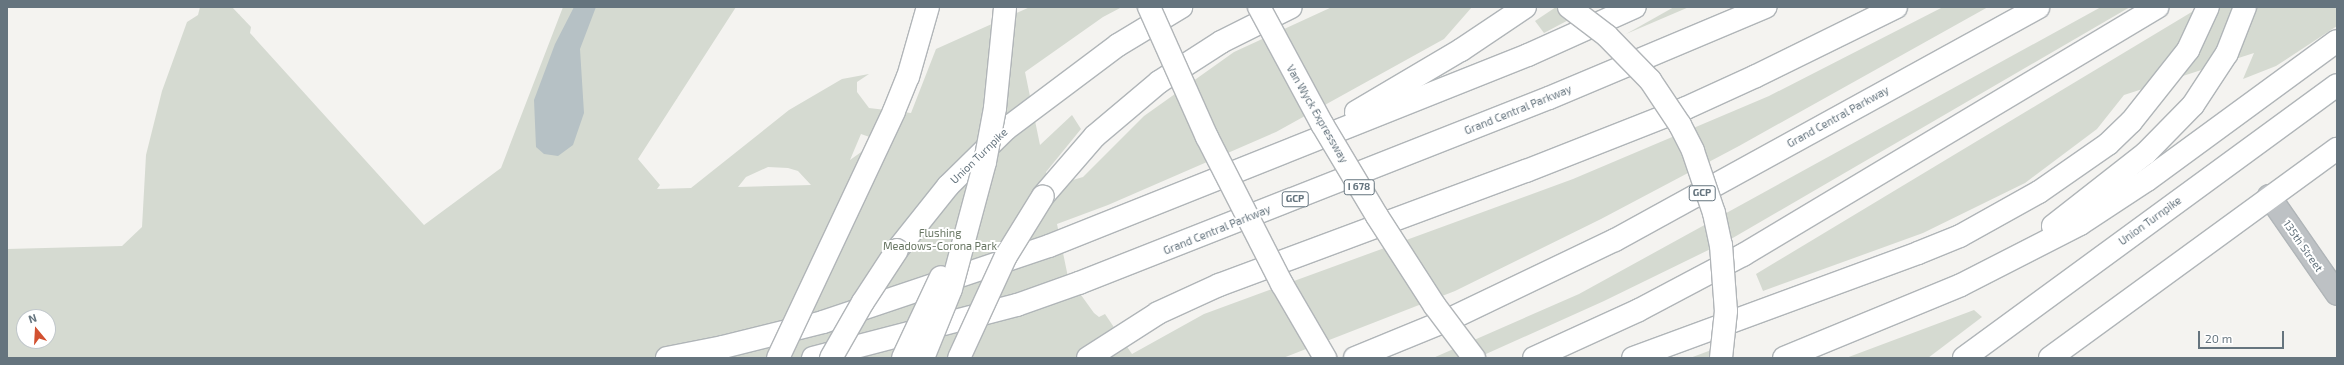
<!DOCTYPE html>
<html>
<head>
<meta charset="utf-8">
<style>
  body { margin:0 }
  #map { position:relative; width:2344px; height:365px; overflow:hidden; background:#f4f3f0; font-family:"Exo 2",sans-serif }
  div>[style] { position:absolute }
  .green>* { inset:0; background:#d5dad1 }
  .water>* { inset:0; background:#b6c1c5 }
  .roads { filter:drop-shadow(1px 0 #b0b5b8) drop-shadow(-1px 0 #b0b5b8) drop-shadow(0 1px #b0b5b8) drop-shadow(0 -1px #b0b5b8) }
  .street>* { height:22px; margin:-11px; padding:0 11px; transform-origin:11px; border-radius:11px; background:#bdc1c4 }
  .secondary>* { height:22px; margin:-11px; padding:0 11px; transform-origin:11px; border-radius:11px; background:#fff }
  .primary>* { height:22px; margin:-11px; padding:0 11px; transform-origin:11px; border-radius:11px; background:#fff }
  .highway>* { height:22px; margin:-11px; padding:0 11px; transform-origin:11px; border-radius:11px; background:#fff }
  .bridges { filter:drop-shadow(1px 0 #b1b5b8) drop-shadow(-1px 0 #b1b5b8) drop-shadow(0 1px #b1b5b8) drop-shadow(0 -1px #b1b5b8) }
  .primary-bridge>* { height:22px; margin:-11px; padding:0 11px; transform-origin:11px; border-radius:11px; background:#fff }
  .highway-bridge>* { height:22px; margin:-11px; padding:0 11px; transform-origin:11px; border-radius:11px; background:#fff }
  span { translate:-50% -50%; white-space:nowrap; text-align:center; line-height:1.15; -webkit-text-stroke:4px #fff; paint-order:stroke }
  .shield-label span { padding:1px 3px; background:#fff; border:1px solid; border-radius:3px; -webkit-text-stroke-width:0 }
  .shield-label { font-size:10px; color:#65747e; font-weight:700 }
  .street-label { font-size:11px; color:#65747e }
  .park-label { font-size:11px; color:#687663 }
  .frame { position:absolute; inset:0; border:8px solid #65747e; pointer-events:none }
  .north { position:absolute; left:16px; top:309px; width:40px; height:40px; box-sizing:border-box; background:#fff; border:1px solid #c1c7cb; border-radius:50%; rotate:342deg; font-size:11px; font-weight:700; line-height:16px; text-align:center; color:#65747e }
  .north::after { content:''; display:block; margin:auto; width:14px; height:18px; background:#d25131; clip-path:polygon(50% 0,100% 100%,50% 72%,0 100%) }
  .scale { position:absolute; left:2198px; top:331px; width:86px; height:18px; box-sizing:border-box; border:2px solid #65747e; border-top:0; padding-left:5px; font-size:12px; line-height:14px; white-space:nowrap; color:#65747e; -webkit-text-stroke:3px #fff; paint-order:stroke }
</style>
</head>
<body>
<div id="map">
  <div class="green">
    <div style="clip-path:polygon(evenodd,200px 7px,232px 7px,251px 27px,250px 33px,424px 225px,501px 168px,563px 7px,736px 7px,638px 159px,660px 185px,657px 189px,691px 188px,789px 110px,842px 79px,869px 74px,857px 82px,857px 92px,869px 108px,911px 113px,936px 49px,1030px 7px,1122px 7px,1103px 17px,1025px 72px,1040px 145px,1072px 115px,1081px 129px,1046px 172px,1049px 187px,1083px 177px,1144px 116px,1234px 52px,1332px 7px,1472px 7px,1444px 39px,1276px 132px,1108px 205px,1057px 224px,1068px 277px,1094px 313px,1099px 317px,1105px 314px,1132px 354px,1204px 314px,1573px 179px,1769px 96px,1943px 7px,1988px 7px,1739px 146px,1601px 219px,1455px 291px,1283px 358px,7px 358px,7px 249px,122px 246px,142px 227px,146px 155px,162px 91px,187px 22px,198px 15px,200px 7px,861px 134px,878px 140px,850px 160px,861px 134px,200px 7px,768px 167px,788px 168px,798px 171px,811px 185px,738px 187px,746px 177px,768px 167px,200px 7px,24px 317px,48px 317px,48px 341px,24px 341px,24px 317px)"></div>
    <div style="clip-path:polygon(1556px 7px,1593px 7px,1544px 33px,1535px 21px)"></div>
    <div style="clip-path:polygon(1674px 7px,1689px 7px,1626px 34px)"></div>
    <div style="clip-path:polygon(2101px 7px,2130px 7px,1731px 239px,1604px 301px,1477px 358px,1433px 358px,1579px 294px)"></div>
    <div style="clip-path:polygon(2200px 7px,2337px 7px,2337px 26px,2276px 66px,2243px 79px,2254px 53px,2124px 95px,2097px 129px,2025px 183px,1923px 233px,1763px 291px,1756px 274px)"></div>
    <div style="clip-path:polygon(1974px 310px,1982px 317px,1928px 358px,1846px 358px)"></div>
    <div style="clip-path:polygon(1730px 343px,1731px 358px,1690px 358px)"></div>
  </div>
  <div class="water">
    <div style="clip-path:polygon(574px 7px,596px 7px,580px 49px,584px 113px,573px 145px,558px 156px,544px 154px,536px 147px,534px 100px,555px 44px)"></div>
  </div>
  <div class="roads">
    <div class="street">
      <div style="left:2269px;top:196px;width:119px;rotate:55.2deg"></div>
    </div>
    <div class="secondary">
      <div style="left:2050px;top:358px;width:355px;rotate:-36.1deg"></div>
    </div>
    <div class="primary">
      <div style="left:897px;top:250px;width:82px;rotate:-51.4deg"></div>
      <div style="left:948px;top:186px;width:81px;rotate:-44.5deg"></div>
      <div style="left:1006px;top:129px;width:140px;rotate:-36.9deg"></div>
      <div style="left:1118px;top:45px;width:74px;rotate:-31.1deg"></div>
      <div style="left:1964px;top:358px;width:462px;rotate:-36.2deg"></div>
    </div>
    <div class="highway">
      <div style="left:1356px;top:112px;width:122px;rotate:-30.6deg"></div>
      <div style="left:1461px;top:50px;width:77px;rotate:-33.9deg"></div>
      <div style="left:1043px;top:196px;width:79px;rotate:-49.1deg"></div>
      <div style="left:1095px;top:136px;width:84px;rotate:-40.2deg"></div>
      <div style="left:1159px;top:82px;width:74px;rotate:-32.8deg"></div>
      <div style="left:1221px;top:42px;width:78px;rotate:-26.6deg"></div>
      <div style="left:2053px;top:226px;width:118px;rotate:-38.1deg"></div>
      <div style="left:2146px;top:153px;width:67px;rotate:-45.6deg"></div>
      <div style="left:2193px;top:105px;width:62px;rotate:-56.8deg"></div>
      <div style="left:2227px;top:53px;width:49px;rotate:-68.6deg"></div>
      <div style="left:667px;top:358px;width:57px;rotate:-11.1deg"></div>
      <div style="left:723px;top:347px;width:103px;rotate:-14deg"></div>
      <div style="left:823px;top:322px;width:238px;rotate:-18.6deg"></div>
      <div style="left:1049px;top:246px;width:516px;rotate:-21.74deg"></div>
      <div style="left:1528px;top:55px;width:117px;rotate:-24.2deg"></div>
      <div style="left:813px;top:358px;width:211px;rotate:-14.6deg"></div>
      <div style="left:1017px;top:305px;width:66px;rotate:-19.5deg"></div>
      <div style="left:1079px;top:283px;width:505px;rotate:-21.49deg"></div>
      <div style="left:1549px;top:98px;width:235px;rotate:-22.8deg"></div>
      <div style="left:1088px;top:358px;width:83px;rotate:-32.7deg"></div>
      <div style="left:1158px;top:313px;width:67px;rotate:-24.7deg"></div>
      <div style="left:1219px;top:285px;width:327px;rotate:-20.4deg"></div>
      <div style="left:1526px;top:171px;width:172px;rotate:-21.5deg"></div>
      <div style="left:1686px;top:108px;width:77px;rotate:-24.6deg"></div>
      <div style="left:1756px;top:76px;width:156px;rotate:-26.2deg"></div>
      <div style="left:1355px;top:358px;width:103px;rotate:-22.3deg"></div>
      <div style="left:1450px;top:319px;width:183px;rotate:-25.6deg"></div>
      <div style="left:1615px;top:240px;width:483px;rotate:-28.8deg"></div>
      <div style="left:1534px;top:358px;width:115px;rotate:-24.6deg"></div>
      <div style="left:1639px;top:310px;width:118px;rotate:-27.9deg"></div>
      <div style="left:1743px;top:255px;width:483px;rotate:-30.9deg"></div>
      <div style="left:1633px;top:358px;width:304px;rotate:-20.2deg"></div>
      <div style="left:1918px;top:253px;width:45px;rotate:-22deg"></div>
      <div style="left:1960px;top:236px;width:90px;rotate:-29.1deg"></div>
      <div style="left:2039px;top:192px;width:84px;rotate:-34.8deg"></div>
      <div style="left:2108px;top:144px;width:32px;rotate:-44deg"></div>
      <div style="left:2131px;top:122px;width:92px;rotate:-51.6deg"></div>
      <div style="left:2188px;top:50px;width:47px;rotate:-65.1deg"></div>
      <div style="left:1784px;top:358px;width:191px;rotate:-22.4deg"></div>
      <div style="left:1961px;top:285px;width:134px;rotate:-27.1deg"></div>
      <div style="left:2080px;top:224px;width:80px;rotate:-33.3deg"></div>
      <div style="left:2147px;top:180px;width:235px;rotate:-36.2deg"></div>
    </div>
  </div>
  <div class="bridges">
    <div class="primary-bridge">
      <div style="left:831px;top:358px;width:64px;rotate:-60.3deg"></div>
      <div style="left:863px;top:302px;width:62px;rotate:-56.8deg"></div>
    </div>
    <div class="highway-bridge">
      <div style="left:1149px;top:7px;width:142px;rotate:66deg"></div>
      <div style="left:1207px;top:137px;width:165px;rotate:63deg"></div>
      <div style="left:1282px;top:284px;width:86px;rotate:59.8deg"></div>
      <div style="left:1259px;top:7px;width:133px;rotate:61.7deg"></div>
      <div style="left:1322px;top:124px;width:107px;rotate:59.1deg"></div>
      <div style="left:1377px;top:216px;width:107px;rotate:57.2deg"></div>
      <div style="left:1435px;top:306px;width:65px;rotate:53.1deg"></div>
      <div style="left:1569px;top:7px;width:48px;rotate:37.3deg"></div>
      <div style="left:1607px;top:36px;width:62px;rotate:45.7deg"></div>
      <div style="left:1650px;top:80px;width:54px;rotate:56.3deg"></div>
      <div style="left:1680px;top:125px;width:29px;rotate:63deg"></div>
      <div style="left:1693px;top:151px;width:65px;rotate:71.3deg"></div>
      <div style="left:1714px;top:213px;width:33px;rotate:78deg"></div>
      <div style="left:1721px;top:245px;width:66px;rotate:85.7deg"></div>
      <div style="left:1726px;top:311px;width:47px;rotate:96.1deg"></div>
      <div style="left:778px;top:358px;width:273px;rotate:-64.8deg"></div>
      <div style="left:894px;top:111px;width:37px;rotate:-68deg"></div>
      <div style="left:908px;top:77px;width:73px;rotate:-74.1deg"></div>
      <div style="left:903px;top:358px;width:89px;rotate:-64.9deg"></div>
      <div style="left:923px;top:358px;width:74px;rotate:-67.9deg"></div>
      <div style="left:951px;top:289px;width:131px;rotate:-75deg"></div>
      <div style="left:985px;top:162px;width:55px;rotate:-79.5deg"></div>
      <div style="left:995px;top:108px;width:101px;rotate:-84.3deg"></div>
      <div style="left:959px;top:358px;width:112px;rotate:-65.3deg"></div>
      <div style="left:1006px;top:256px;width:70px;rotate:-58.3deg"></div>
    </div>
  </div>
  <div class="shield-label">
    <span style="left:1359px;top:187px">I 678</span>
    <span style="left:1702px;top:193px">GCP</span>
    <span style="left:1295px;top:199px">GCP</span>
  </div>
  <div class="street-label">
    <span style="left:1518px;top:110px;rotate:-22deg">Grand Central Parkway</span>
    <span style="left:1317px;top:114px;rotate:60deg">Van Wyck Expressway</span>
    <span style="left:1838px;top:117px;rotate:-29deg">Grand Central Parkway</span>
    <span style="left:979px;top:156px;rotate:-44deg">Union Turnpike</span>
    <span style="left:2150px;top:221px;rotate:-36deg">Union Turnpike</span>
    <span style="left:1217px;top:230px;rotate:-22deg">Grand Central Parkway</span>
    <span style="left:2303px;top:246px;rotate:55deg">135th Street</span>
  </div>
  <div class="park-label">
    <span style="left:940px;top:240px">Flushing<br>Meadows-Corona Park</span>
  </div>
  <div class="frame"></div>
  <div class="north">N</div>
  <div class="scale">20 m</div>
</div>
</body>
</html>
